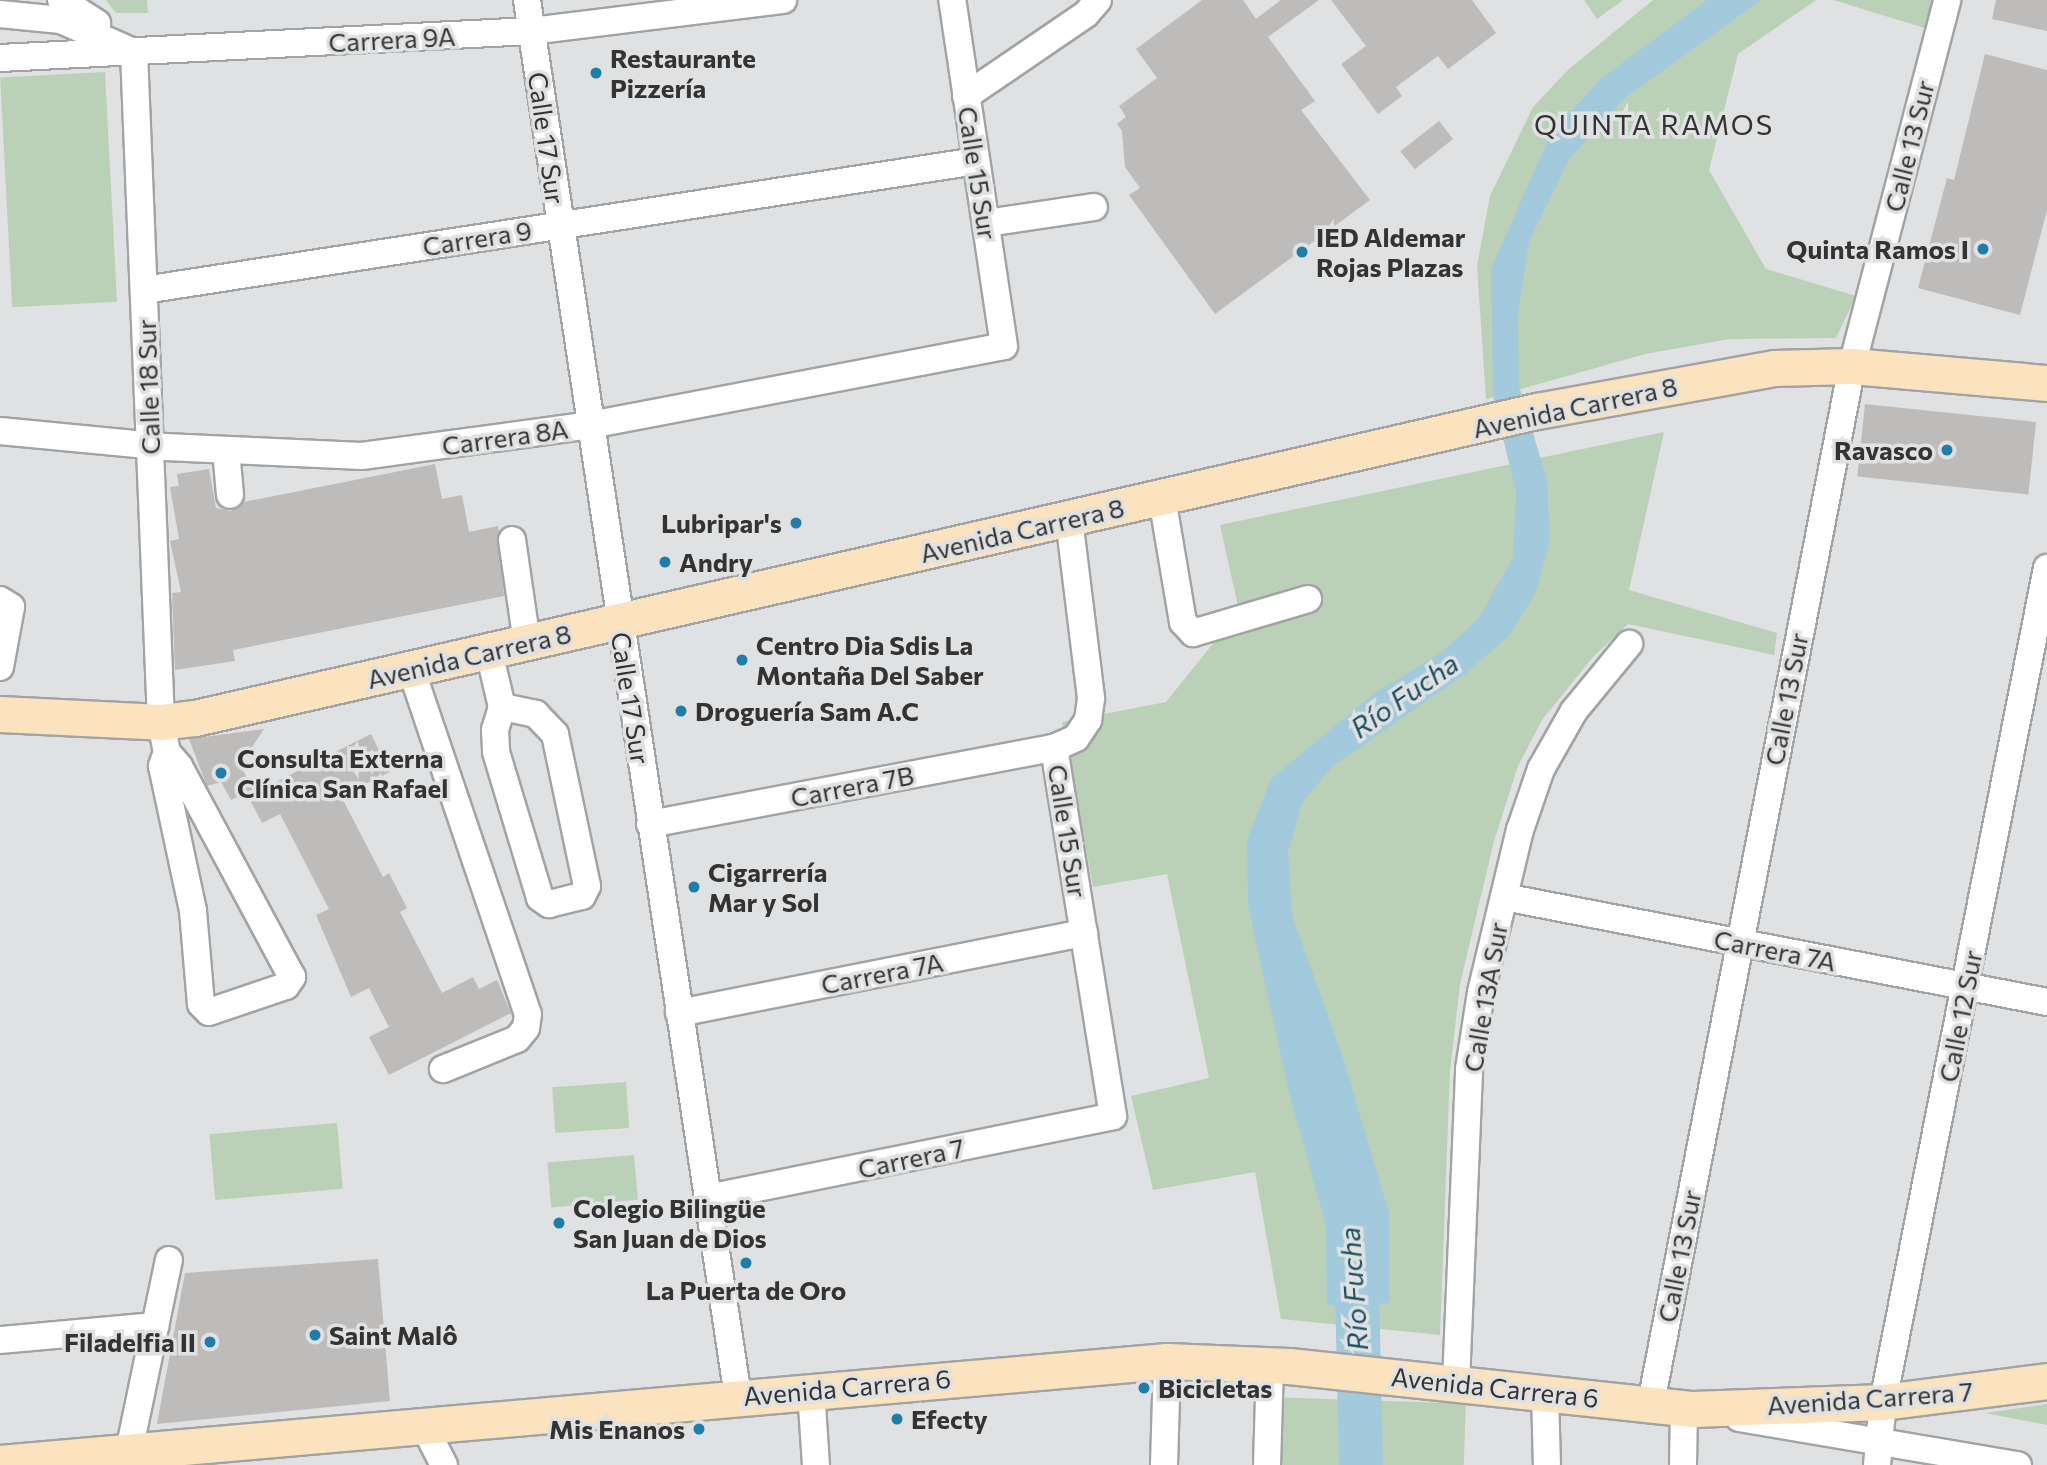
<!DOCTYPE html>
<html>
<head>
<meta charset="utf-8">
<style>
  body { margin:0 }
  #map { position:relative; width:2047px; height:1465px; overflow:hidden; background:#e0e1e2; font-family:Commissioner,sans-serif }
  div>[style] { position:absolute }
  .green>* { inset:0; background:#bad1b7; transform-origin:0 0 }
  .water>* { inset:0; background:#a3cadc }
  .river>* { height:44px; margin:-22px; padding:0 22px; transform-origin:22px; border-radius:22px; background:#a3cadc }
  .building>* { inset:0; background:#bdbcbb; transform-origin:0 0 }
  .roads { filter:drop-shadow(2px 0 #a2a3a4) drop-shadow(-2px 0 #a2a3a4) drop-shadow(0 2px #a2a3a4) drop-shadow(0 -2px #a2a3a4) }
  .minor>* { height:26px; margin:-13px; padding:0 13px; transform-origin:13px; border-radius:13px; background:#fff }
  .major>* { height:35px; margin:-17.5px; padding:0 17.5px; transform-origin:17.5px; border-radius:17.5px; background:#fae3be }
  .dots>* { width:19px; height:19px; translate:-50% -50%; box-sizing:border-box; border:4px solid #e0e1e2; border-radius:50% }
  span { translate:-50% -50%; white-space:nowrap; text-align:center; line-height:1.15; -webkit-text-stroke:7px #e0e1e2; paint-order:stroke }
  .street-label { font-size:26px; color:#333 }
  .poi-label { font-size:26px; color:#333; font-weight:700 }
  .left { translate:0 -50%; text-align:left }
  .right { translate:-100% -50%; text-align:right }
  .neighbourhood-label { font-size:28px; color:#333334; letter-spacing:2px }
  .water-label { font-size:28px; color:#1a4e61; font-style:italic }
</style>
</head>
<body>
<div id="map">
  <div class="green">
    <div style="clip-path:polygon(106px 0,147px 0,148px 13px,116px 13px)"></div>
    <div style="clip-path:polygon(1584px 0,1623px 0,1597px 19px)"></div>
    <div style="clip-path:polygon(1653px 0,1816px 0,1738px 54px,1709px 170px,1766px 269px,1856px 296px,1836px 338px,1730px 339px,1645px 354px,1486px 399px,1477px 266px,1490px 196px,1533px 107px,1569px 69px)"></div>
    <div style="clip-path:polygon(1833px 0,1937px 0,1931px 30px)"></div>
    <div style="left:105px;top:72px;width:230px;height:105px;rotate:87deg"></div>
    <div style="clip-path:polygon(1664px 432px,1629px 590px,1777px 633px,1774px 655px,1628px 624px,1593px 657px,1542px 720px,1518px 766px,1494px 841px,1460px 984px,1450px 1071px,1440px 1335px,1281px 1319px,1255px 1172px,1153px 1190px,1131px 1096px,1209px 1078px,1167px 874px,1093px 887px,1062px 722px,1166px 702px,1239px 611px,1220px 525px)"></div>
    <div style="left:626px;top:1082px;width:46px;height:74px;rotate:86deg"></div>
    <div style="left:337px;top:1123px;width:66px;height:128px;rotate:85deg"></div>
    <div style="left:634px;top:1155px;width:45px;height:87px;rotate:85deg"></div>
    <div style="left:1270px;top:1397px;width:196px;height:68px;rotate:2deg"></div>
    <div style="clip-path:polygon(2047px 1404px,2047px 1425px,1985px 1413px)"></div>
  </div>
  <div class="water">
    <div style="clip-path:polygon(1707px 0,1761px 0,1625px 98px,1570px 158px,1529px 242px,1518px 314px,1519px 386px,1547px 480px,1550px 540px,1536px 592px,1509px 636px,1464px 675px,1333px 766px,1302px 803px,1288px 852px,1292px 915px,1343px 1058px,1389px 1213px,1389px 1303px,1327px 1305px,1326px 1226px,1289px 1092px,1248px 906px,1247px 840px,1271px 779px,1375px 693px,1441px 653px,1479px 618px,1513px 557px,1516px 492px,1493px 396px,1491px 269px,1551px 133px,1602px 78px)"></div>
  </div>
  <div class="river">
    <div style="left:1356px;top:1246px;width:219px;rotate:88.7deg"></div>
  </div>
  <div class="building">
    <div style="clip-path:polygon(1202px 0,1243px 0,1256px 19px,1281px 0,1319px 0,1268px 37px,1315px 101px,1301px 110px,1370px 200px,1215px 314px,1129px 195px,1140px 188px,1125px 167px,1122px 131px,1117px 124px,1126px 117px,1119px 106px,1157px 78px,1136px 49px)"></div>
    <div style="clip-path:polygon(1331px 0,1472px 0,1496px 33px,1448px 69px,1438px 56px,1396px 87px,1402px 96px,1378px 114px,1341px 64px,1366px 46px)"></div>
    <div style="clip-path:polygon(1996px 0,2047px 0,2047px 31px,1992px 19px)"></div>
    <div style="clip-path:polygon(1985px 54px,2047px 70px,2047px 210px,2020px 315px,1918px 288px,1947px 178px,1954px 180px)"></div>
    <div style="left:1439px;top:121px;width:23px;height:49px;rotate:52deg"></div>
    <div style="left:1865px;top:404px;width:172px;height:73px;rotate:6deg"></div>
    <div style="clip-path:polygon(435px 464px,442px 499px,462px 495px,469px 532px,498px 526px,504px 596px,233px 650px,235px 661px,175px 670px,172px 593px,181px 592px,170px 541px,179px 539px,170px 487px,179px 486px,177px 474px,209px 469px,216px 508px,231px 511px,244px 502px)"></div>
    <div style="clip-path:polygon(264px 729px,240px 765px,253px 789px,231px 800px,221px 782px,207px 786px,189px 739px)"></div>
    <div style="clip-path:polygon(371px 734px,390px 772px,341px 796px,383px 877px,389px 873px,407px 908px,400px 912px,442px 993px,473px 977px,479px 989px,497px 980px,511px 1013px,389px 1075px,369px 1037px,389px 1027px,369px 988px,351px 997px,316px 915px,329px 909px,280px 814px,262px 823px,248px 796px)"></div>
    <div style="clip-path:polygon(378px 1259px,390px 1401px,157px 1424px,185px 1273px)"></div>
  </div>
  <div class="roads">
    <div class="minor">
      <div style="left:61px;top:0;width:43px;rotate:32.6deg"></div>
      <div style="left:527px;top:0;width:1413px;rotate:81.41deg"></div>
      <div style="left:0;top:14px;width:61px;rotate:5.6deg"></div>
      <div style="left:61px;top:20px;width:74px;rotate:23.8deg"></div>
      <div style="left:134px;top:52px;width:671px;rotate:87.69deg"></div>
      <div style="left:161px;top:722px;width:31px;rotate:79deg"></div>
      <div style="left:167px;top:752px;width:15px;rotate:110deg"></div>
      <div style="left:162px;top:766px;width:148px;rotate:77.9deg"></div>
      <div style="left:193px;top:911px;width:93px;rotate:85.1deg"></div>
      <div style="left:201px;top:1004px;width:11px;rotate:45deg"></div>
      <div style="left:209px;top:1012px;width:81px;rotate:-18.7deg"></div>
      <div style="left:286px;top:986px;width:11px;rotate:-56deg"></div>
      <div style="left:292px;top:977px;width:239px;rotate:-118.2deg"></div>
      <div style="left:179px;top:766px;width:18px;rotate:-131deg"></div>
      <div style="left:0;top:58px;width:532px;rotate:-2.91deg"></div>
      <div style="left:531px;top:31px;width:254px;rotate:-7deg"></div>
      <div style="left:966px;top:96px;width:145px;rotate:-34.3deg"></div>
      <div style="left:1086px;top:14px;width:18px;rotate:-49deg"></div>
      <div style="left:987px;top:223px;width:108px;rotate:-8.5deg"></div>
      <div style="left:144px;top:290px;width:842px;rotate:-8.81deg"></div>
      <div style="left:0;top:431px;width:166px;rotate:5.5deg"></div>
      <div style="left:165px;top:447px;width:197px;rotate:2.6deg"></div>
      <div style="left:362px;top:456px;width:230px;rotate:-7.7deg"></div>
      <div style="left:590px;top:425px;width:421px;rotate:-10.8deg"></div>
      <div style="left:1004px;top:346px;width:350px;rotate:-98.5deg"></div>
      <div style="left:226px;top:450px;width:45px;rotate:84.9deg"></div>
      <div style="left:1162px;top:498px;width:126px;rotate:80.4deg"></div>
      <div style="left:1183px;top:622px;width:15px;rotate:48deg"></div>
      <div style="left:1193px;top:633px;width:120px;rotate:-16.5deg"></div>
      <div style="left:512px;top:540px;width:104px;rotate:81.7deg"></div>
      <div style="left:0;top:600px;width:13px;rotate:32deg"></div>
      <div style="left:11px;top:607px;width:61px;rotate:100.4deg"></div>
      <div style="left:489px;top:652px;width:57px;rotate:76.7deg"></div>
      <div style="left:502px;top:707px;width:24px;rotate:107deg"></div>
      <div style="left:495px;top:730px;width:22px;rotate:87deg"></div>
      <div style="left:496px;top:752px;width:152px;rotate:73.2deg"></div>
      <div style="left:540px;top:898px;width:11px;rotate:34deg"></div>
      <div style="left:549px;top:904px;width:34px;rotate:-14deg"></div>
      <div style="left:582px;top:896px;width:11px;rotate:-63deg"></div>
      <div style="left:587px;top:886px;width:155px;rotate:-101.9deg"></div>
      <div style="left:555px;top:734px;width:28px;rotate:-134deg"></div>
      <div style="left:536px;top:714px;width:35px;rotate:-168deg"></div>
      <div style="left:411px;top:669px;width:364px;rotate:71.3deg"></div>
      <div style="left:528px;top:1014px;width:14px;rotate:98deg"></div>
      <div style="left:526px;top:1028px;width:14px;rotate:129deg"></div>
      <div style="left:517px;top:1039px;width:80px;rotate:157.9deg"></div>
      <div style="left:650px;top:824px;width:411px;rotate:-10.7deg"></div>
      <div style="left:1054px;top:748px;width:24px;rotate:-24deg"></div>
      <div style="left:1076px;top:738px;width:22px;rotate:-56deg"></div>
      <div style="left:1088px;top:720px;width:22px;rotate:-82deg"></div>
      <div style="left:1091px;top:698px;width:179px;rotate:-97deg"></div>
      <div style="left:1504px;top:897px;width:553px;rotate:10.94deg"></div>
      <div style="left:679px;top:1013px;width:413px;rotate:-11.2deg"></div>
      <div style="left:708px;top:1198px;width:413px;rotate:-11.4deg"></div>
      <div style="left:1113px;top:1116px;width:373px;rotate:-99.1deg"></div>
      <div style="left:0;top:1340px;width:156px;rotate:-5.2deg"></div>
      <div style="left:1456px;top:1383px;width:314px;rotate:-87.6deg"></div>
      <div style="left:1469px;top:1069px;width:78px;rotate:-81.1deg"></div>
      <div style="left:1481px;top:992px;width:167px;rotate:-76.5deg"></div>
      <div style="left:1520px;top:830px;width:65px;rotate:-71deg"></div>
      <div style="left:1541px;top:769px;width:67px;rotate:-60.4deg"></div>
      <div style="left:1574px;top:711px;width:87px;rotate:-50.6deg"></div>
      <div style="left:811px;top:1390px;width:75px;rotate:86.2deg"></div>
      <div style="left:1545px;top:1391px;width:74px;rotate:88.5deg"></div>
      <div style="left:1651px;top:1403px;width:1056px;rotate:-79.03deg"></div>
      <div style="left:1852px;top:366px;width:378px;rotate:-75.4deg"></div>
      <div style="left:1739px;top:1418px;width:283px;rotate:9.6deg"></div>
      <div style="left:423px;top:1424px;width:46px;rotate:62.9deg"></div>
      <div style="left:134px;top:1465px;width:15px;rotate:-110deg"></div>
      <div style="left:129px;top:1451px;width:195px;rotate:-78.2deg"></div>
      <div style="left:1164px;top:1465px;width:104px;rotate:-88.3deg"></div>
      <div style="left:1267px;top:1465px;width:100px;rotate:-88.3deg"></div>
      <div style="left:1683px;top:1465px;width:57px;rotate:-89deg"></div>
      <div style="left:1877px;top:1465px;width:63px;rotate:-84.6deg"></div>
      <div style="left:1883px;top:1402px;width:850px;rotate:-78.88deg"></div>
    </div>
    <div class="major">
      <div style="left:0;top:714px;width:161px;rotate:2.8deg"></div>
      <div style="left:161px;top:722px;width:34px;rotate:-7deg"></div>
      <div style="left:195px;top:718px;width:1377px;rotate:-12.89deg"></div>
      <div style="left:1537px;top:411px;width:241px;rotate:-10.3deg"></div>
      <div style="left:1774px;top:368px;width:78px;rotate:-1.5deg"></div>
      <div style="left:1852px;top:366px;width:196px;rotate:5deg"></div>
      <div style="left:0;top:1463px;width:1171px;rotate:-5deg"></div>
      <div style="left:1167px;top:1361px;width:122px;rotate:2.3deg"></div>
      <div style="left:1289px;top:1366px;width:406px;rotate:6.1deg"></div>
      <div style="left:1693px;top:1409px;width:190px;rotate:-2.1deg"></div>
      <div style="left:1883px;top:1402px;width:165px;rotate:-7.3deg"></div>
    </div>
  </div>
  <div class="dots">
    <div style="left:596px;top:73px;background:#1f7daa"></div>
    <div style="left:1983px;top:249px;background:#1f7daa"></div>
    <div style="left:1302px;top:252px;background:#1f7daa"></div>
    <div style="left:1947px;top:450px;background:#1f7daa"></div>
    <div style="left:796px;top:523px;background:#1f7daa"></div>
    <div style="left:665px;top:562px;background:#1f7daa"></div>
    <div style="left:742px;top:660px;background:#1f7daa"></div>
    <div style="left:681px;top:711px;background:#1f7daa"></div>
    <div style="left:221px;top:773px;background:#1f7daa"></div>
    <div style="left:694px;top:887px;background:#1f7daa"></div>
    <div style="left:559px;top:1223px;background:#1f7daa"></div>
    <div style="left:746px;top:1263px;background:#1f7daa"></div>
    <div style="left:315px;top:1335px;background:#1f7daa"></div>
    <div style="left:210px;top:1342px;background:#1f7daa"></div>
    <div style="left:1144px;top:1388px;background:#1f7daa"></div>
    <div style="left:897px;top:1419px;background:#1f7daa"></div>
    <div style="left:699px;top:1429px;background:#1f7daa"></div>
  </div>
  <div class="street-label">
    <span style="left:392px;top:39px;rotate:-3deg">Carrera 9A</span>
    <span style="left:547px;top:138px;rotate:82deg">Calle 17 Sur</span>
    <span style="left:1909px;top:146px;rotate:-76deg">Calle 13 Sur</span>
    <span style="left:978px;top:173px;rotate:81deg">Calle 15 Sur</span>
    <span style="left:477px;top:238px;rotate:-9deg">Carrera 9</span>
    <span style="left:148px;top:387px;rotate:-92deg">Calle 18 Sur</span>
    <span style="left:1575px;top:407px;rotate:-12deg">Avenida Carrera 8</span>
    <span style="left:505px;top:437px;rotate:-8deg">Carrera 8A</span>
    <span style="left:1022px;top:530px;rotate:-13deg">Avenida Carrera 8</span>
    <span style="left:469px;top:656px;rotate:-13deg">Avenida Carrera 8</span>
    <span style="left:631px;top:698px;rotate:81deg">Calle 17 Sur</span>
    <span style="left:1786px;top:699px;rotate:-79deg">Calle 13 Sur</span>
    <span style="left:852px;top:786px;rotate:-11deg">Carrera 7B</span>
    <span style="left:1068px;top:831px;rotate:81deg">Calle 15 Sur</span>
    <span style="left:1775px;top:950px;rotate:11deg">Carrera 7A</span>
    <span style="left:882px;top:973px;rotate:-11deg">Carrera 7A</span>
    <span style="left:1485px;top:997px;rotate:-80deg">Calle 13A Sur</span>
    <span style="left:1960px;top:1016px;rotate:-79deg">Calle 12 Sur</span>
    <span style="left:911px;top:1158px;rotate:-12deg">Carrera 7</span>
    <span style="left:1679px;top:1256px;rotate:-79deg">Calle 13 Sur</span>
    <span style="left:847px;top:1387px;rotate:-5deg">Avenida Carrera 6</span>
    <span style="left:1495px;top:1387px;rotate:6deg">Avenida Carrera 6</span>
    <span style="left:1870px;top:1398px;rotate:-4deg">Avenida Carrera 7</span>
  </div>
  <div class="poi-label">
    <span class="left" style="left:610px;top:73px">Restaurante<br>Pizzería</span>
    <span class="left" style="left:1316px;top:252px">IED Aldemar<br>Rojas Plazas</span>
    <span class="right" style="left:1969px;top:249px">Quinta Ramos I</span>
    <span class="right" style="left:1933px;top:450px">Ravasco</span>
    <span class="right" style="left:782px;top:523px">Lubripar's</span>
    <span class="left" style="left:679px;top:562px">Andry</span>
    <span class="left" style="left:756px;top:660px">Centro Dia Sdis La<br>Montaña Del Saber</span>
    <span class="left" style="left:695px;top:711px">Droguería Sam A.C</span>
    <span class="left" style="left:237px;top:773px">Consulta Externa<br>Clínica San Rafael</span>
    <span class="left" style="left:708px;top:887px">Cigarrería<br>Mar y Sol</span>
    <span class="left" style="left:573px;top:1223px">Colegio Bilingüe<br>San Juan de Dios</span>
    <span style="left:746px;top:1290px">La Puerta de Oro</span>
    <span class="left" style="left:329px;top:1335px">Saint Malô</span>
    <span class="right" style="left:196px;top:1342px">Filadelfia II</span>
    <span class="left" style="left:1158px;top:1388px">Bicicletas</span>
    <span class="left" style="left:911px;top:1419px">Efecty</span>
    <span class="right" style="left:685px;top:1429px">Mis Enanos</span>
  </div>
  <div class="neighbourhood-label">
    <span style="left:1654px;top:124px">QUINTA RAMOS</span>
  </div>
  <div class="water-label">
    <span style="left:1404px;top:695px;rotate:-35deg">Río Fucha</span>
    <span style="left:1353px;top:1289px;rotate:-94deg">Río Fucha</span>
  </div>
</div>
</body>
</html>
